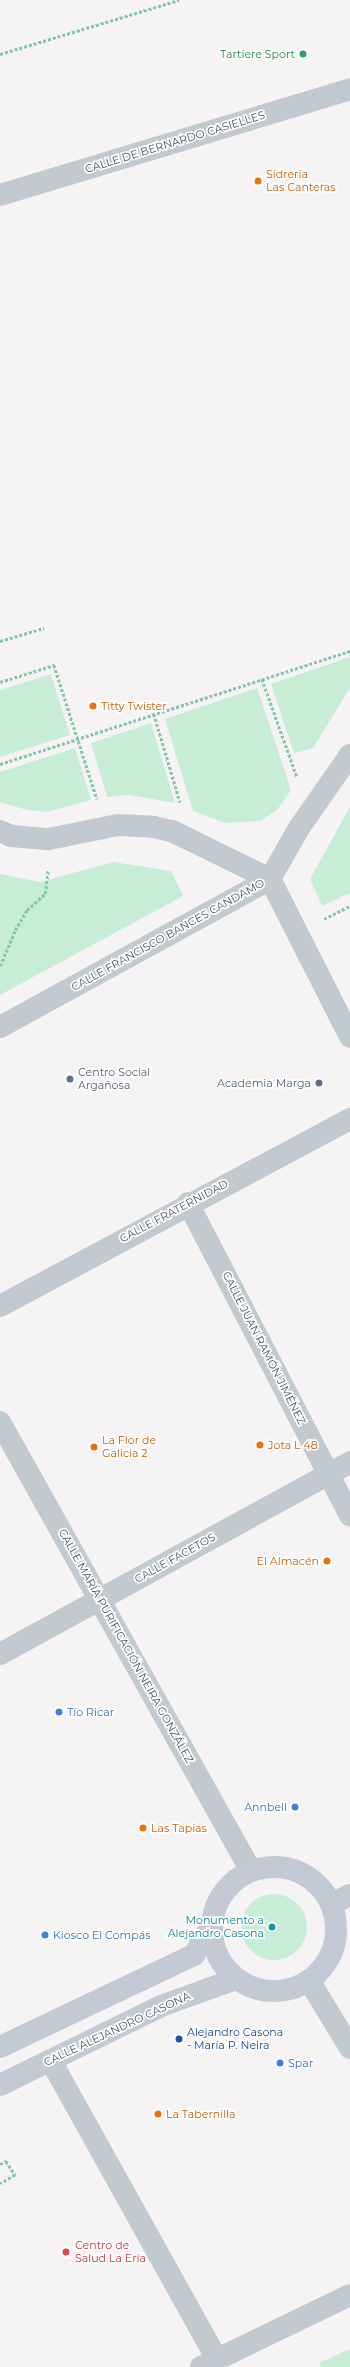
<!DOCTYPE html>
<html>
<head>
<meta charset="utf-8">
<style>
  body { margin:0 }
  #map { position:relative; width:350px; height:2367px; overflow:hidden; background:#f5f3f3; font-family:Montserrat,sans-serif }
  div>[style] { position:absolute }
  .green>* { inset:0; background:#c7edd7 }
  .round { border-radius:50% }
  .path>* { height:2.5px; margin-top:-1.25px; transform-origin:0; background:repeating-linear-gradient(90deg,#82c8a8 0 3px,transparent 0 5px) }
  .street>* { height:22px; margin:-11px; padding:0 11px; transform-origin:11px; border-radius:11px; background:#c2c9cf }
  .secondary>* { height:22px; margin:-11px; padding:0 11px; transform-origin:11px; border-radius:11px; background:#c3cad4 }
  .secondary>.ring { margin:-11px; padding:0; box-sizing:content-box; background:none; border:22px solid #c3cad4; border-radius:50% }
  .dots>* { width:11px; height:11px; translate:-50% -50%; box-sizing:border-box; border:2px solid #fff; border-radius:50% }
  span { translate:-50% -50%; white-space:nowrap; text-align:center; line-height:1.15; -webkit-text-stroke:3.5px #fff; paint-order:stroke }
  .leisure-label { font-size:11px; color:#27864d }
  .right { translate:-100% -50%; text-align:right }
  .street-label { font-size:11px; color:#4c555e }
  .food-label { font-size:11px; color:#c56008 }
  .left { translate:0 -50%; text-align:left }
  .service-label { font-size:11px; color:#4e5e75 }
  .shop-label { font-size:11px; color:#366cbe }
  .culture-label { font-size:11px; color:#0d838f }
  .transit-label { font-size:11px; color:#164399 }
  .health-label { font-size:11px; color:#be3a42 }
</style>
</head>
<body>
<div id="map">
  <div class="green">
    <div style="clip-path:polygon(350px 657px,350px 688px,313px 748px,294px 753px,271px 684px)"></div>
    <div style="clip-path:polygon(51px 674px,70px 735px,0 757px,0 690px)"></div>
    <div style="clip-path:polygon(257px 688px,291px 790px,277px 810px,260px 821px,225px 823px,193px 811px,165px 719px)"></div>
    <div style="clip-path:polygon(151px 723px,175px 803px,129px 795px,107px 797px,91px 743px)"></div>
    <div style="clip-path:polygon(75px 748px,91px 800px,47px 812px,27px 810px,0 802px,0 772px)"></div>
    <div style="clip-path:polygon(350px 807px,350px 893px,322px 906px,310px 879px)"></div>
    <div style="clip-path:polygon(113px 862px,171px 871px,183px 896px,0 995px,0 874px,40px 882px)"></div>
    <div class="round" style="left:241px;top:1894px;width:66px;height:66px"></div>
    <div style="clip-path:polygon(350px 2349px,350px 2367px,321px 2367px,319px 2363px)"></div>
  </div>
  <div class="path">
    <div style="left:0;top:54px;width:187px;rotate:-16.8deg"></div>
    <div style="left:0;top:641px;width:46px;rotate:-16.5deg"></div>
    <div style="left:262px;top:679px;width:104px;rotate:70.3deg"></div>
    <div style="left:0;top:682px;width:57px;rotate:-17.5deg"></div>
    <div style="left:54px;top:665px;width:141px;rotate:72.2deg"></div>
    <div style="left:154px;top:714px;width:92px;rotate:73.5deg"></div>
    <div style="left:0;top:764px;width:368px;rotate:-17.9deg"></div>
    <div style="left:324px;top:919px;width:29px;rotate:-27deg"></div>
    <div style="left:0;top:966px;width:39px;rotate:-67deg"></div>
    <div style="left:15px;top:930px;width:23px;rotate:-59deg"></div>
    <div style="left:27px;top:910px;width:24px;rotate:-42deg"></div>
    <div style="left:45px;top:894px;width:25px;rotate:-83deg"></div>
    <div style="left:0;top:2164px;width:7px;rotate:-27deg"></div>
    <div style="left:6px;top:2161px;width:17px;rotate:57deg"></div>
    <div style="left:15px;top:2175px;width:17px;rotate:149deg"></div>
  </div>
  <div class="street">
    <div style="left:0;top:195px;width:366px;rotate:-16.8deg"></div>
    <div style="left:0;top:831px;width:12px;rotate:24deg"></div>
    <div style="left:11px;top:836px;width:38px;rotate:5deg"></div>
    <div style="left:49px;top:839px;width:70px;rotate:-11.5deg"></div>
    <div style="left:118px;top:825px;width:35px;rotate:3deg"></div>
    <div style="left:153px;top:827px;width:19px;rotate:12deg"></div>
    <div style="left:172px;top:831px;width:109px;rotate:26.1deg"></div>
    <div style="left:270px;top:879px;width:177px;rotate:63.1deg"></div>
    <div style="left:0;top:1027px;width:308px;rotate:-28.7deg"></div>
    <div style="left:270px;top:879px;width:59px;rotate:-60.4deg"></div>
    <div style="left:299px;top:828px;width:89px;rotate:-55.1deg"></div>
    <div style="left:188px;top:1203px;width:352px;rotate:62.6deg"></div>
    <div style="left:0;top:1306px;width:397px;rotate:-28.1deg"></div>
    <div style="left:0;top:1422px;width:514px;rotate:60.79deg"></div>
    <div style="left:0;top:1654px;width:399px;rotate:-28.7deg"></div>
    <div style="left:310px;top:1982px;width:77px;rotate:58.8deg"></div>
    <div style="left:51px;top:2061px;width:341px;rotate:60.9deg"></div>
    <div style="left:201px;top:2367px;width:165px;rotate:-25.8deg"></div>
  </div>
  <div class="secondary">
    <div class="ring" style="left:212px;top:1867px;width:102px;height:102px"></div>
    <div style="left:332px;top:1904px;width:20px;rotate:-27deg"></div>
    <div style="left:0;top:2047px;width:215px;rotate:-25.4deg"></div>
    <div style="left:194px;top:1955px;width:34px;rotate:-60deg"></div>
    <div style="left:0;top:2085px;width:179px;rotate:-26.1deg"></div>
    <div style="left:161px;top:2006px;width:80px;rotate:-19.8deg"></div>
  </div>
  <div class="dots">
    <div style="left:303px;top:54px;background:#2e9e5b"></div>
    <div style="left:258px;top:181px;background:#e8710a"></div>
    <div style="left:93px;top:706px;background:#e8710a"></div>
    <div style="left:70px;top:1079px;background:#5c6f8a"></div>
    <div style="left:319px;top:1083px;background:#5c6f8a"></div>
    <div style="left:260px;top:1445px;background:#e8710a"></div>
    <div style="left:94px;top:1447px;background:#e8710a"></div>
    <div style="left:327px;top:1561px;background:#e8710a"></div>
    <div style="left:59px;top:1712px;background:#3f7fe0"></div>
    <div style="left:295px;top:1807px;background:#3f7fe0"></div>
    <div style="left:143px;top:1828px;background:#e8710a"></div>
    <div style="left:272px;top:1927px;background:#0f9aa8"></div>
    <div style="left:45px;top:1935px;background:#3f7fe0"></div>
    <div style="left:179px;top:2039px;background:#1a4fb4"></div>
    <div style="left:280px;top:2063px;background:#3f7fe0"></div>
    <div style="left:158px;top:2114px;background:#e8710a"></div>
    <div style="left:66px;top:2252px;background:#e0444e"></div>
  </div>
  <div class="leisure-label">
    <span class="right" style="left:295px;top:54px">Tartiere Sport</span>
  </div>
  <div class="street-label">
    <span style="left:175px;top:142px;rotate:-17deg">CALLE DE BERNARDO CASIELLES</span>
    <span style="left:168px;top:935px;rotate:-29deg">CALLE FRANCISCO BANCES CANDAMO</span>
    <span style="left:174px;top:1211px;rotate:-28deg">CALLE FRATERNIDAD</span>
    <span style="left:264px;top:1348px;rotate:63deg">CALLE JUAN RAMÓN JIMÉNEZ</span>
    <span style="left:175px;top:1558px;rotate:-29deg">CALLE FACETOS</span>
    <span style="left:126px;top:1646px;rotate:61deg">CALLE MARÍA PURIFICACIÓN NEIRA GONZÁLEZ</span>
    <span style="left:117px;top:2029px;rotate:-25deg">CALLE ALEJANDRO CASONA</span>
  </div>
  <div class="food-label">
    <span class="left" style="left:266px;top:181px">Sidrería<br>Las Canteras</span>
    <span class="left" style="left:101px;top:706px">Titty Twister</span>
    <span class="left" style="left:102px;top:1447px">La Flor de<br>Galicia 2</span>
    <span class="left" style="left:268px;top:1445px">Jota L 48</span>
    <span class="right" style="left:319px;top:1561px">El Almacén</span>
    <span class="left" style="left:151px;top:1828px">Las Tapias</span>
    <span class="left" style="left:166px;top:2114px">La Tabernilla</span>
  </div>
  <div class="service-label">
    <span class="left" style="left:78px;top:1079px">Centro Social<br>Argañosa</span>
    <span class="right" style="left:311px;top:1083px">Academia Marga</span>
  </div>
  <div class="shop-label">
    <span class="left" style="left:67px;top:1712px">Tío Ricar</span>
    <span class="right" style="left:287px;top:1807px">Annbell</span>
    <span class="left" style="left:53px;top:1935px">Kiosco El Compás</span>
    <span class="left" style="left:288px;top:2063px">Spar</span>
  </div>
  <div class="culture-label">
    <span class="right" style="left:264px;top:1927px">Monumento a<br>Alejandro Casona</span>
  </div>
  <div class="transit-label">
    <span class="left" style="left:187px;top:2039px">Alejandro Casona<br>- María P. Neira</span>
  </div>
  <div class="health-label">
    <span class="left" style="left:75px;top:2252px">Centro de<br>Salud La Ería</span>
  </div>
</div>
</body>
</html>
